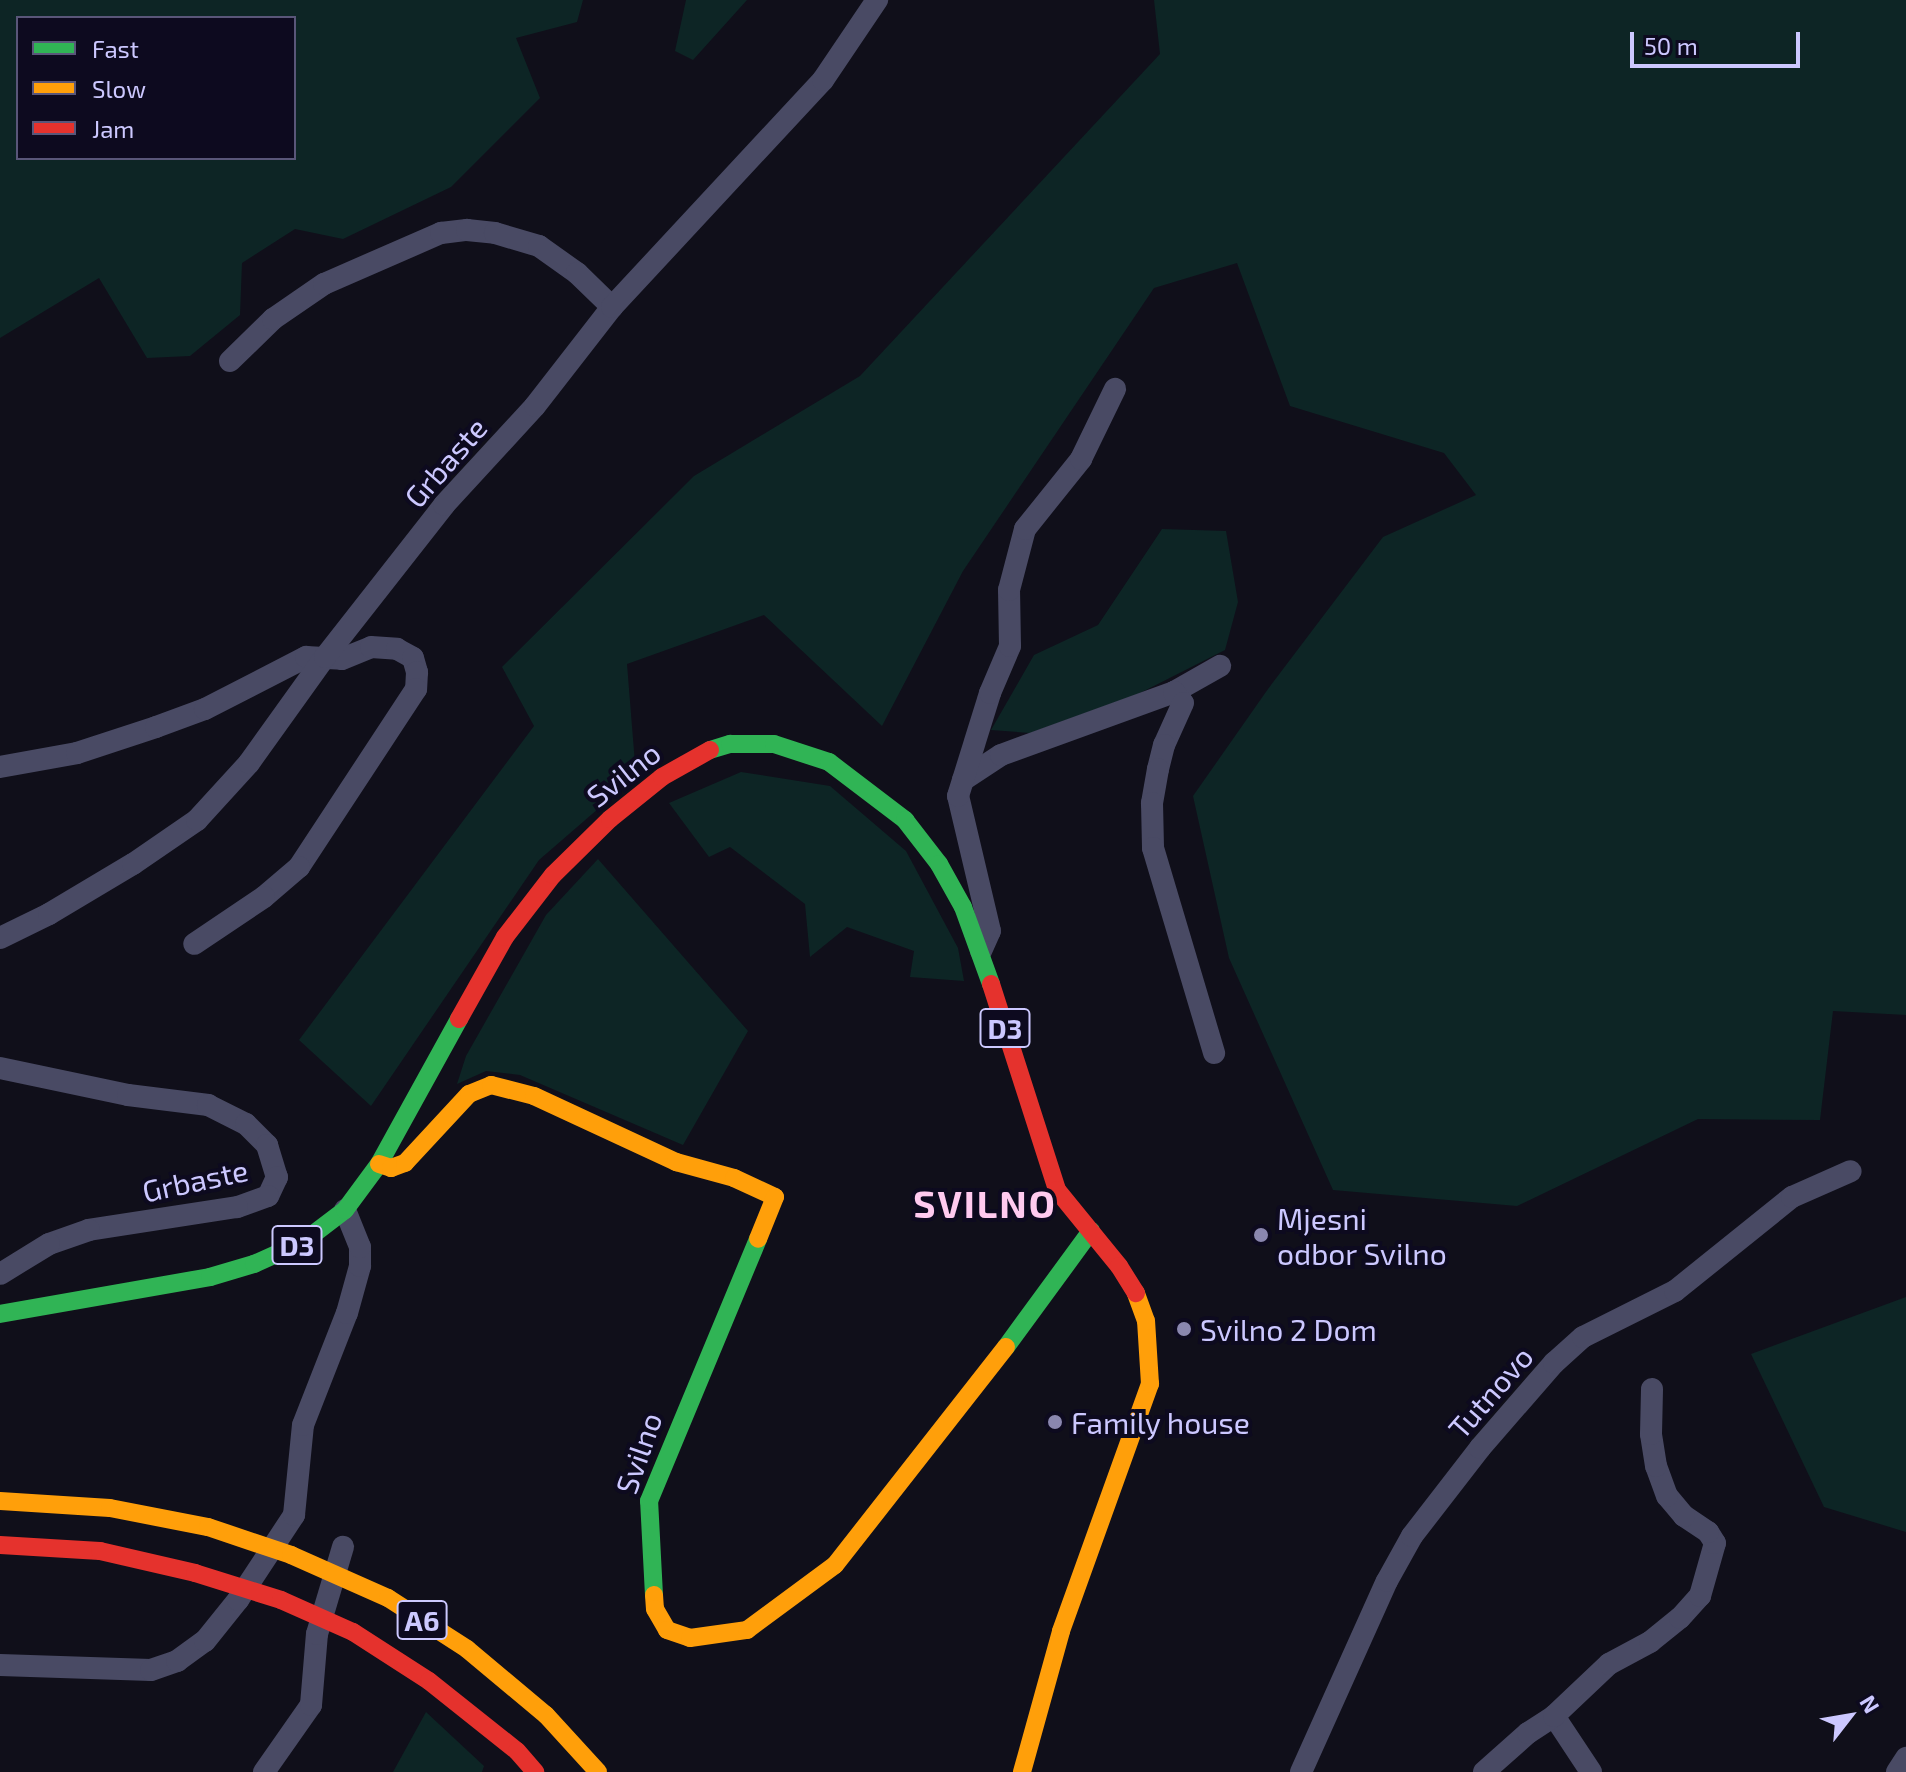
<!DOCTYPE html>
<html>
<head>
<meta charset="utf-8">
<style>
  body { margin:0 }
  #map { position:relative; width:1906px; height:1772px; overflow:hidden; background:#100f1a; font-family:"Exo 2",sans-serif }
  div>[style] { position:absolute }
  .green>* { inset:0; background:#0d2525 }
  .street>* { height:22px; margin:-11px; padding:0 11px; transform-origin:11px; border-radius:11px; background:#494a64 }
  .fast>* { height:18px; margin:-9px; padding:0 9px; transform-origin:9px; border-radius:9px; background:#30b455 }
  .slow>* { height:18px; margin:-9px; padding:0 9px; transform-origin:9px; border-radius:9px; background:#ff9f0a }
  .jam>* { height:18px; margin:-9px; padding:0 9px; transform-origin:9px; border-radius:9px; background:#e5322d }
  .slow-bridge>* { height:18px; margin:-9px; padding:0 9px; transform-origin:9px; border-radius:9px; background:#ff9f0a }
  .jam-bridge>* { height:18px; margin:-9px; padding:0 9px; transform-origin:9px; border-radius:9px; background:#e5322d }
  .dots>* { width:22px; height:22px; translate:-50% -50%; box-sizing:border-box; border:4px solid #0d0a1f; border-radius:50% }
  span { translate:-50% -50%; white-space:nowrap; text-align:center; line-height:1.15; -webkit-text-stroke:8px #0d0a1f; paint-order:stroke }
  .shield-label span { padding:2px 6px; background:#0d0a1f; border:2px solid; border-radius:6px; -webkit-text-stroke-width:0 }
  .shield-label { font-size:28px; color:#ccc8ff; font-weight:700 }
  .street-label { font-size:30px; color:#ccc8ff }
  .poi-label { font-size:30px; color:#ccc8ff }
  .left { translate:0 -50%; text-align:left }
  .district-label { font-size:38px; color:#ffcaef; font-weight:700; letter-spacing:2px }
  .legend { position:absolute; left:16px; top:16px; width:280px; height:144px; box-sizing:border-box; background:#0d0a1f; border:2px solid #595679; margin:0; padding:10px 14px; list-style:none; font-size:24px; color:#ccc8ff }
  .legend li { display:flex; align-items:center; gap:16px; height:40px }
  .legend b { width:40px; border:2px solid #595679 }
  .north { position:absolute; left:1810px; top:1676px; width:80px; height:80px; -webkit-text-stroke:6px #0d0a1f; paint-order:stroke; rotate:59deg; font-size:22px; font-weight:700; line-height:32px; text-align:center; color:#ccc8ff }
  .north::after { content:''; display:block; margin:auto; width:28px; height:36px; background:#ccc8ff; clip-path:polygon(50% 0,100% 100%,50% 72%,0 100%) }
  .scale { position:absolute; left:1630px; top:32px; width:170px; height:36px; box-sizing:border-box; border:4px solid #ccc8ff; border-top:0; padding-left:10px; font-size:24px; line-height:28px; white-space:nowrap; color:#ccc8ff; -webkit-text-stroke:6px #0d0a1f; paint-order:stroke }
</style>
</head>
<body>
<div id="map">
  <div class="green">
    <div style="clip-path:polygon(evenodd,0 0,583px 0,577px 22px,516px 38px,540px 98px,451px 187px,343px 239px,295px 229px,242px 263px,240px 315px,190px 356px,147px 358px,99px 278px,0 338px,0 0,18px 18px,294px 18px,294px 158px,18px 158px,18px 18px)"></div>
    <div style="clip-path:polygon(686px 0,747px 0,693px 60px,675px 51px)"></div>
    <div style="clip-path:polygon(1154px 0,1906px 0,1906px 1015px,1833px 1011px,1820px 1120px,1698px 1119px,1517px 1206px,1333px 1190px,1229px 958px,1193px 796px,1268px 689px,1383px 537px,1476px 495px,1444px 453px,1290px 406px,1237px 263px,1154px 288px,963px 571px,882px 726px,764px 615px,627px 664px,636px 776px,539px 860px,371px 1106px,299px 1040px,534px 726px,502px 667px,694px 476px,860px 376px,1160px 54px)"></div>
    <div style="clip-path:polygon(1162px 529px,1226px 531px,1238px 602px,1225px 650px,1138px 694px,1030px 733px,991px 730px,1034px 655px,1098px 625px)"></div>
    <div style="clip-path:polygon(741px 772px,830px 786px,906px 851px,958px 948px,964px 981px,910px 977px,914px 951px,847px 927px,810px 957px,805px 904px,730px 847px,709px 857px,669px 803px)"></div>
    <div style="clip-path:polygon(598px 859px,748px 1031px,683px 1145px,520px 1075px,486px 1071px,457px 1084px,466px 1056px,546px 915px)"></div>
    <div style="clip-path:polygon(1906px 1297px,1906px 1532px,1824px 1507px,1751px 1354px)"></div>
    <div style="clip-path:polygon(426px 1712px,484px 1766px,482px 1772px,393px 1772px)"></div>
  </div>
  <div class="street">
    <div style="left:230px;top:361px;width:60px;rotate:-44.3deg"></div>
    <div style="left:273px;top:319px;width:62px;rotate:-34.5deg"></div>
    <div style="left:324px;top:284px;width:128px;rotate:-23.6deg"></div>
    <div style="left:441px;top:233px;width:26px;rotate:-7deg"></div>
    <div style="left:467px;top:230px;width:28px;rotate:6deg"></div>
    <div style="left:495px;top:233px;width:46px;rotate:16.5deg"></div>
    <div style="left:539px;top:246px;width:47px;rotate:35.4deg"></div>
    <div style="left:577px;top:273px;width:49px;rotate:44.2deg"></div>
    <div style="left:1174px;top:692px;width:53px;rotate:-29.5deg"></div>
    <div style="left:0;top:767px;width:78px;rotate:-10.3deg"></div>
    <div style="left:77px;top:753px;width:83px;rotate:-18.2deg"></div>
    <div style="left:156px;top:727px;width:52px;rotate:-20.2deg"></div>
    <div style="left:205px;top:709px;width:114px;rotate:-27.2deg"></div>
    <div style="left:306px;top:657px;width:36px;rotate:3deg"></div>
    <div style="left:342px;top:659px;width:31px;rotate:-22deg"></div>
    <div style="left:371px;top:647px;width:26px;rotate:4deg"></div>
    <div style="left:397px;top:649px;width:18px;rotate:29deg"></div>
    <div style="left:413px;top:658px;width:15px;rotate:74deg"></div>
    <div style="left:417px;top:672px;width:17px;rotate:93deg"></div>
    <div style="left:416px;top:689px;width:213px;rotate:123.3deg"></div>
    <div style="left:299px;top:867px;width:46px;rotate:139.4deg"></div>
    <div style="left:264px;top:897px;width:84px;rotate:146.1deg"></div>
    <div style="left:963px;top:780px;width:45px;rotate:-33.3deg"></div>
    <div style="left:1001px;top:755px;width:184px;rotate:-20deg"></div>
    <div style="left:1174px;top:692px;width:14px;rotate:51deg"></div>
    <div style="left:1183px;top:703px;width:46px;rotate:114.3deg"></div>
    <div style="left:1164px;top:745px;width:25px;rotate:104deg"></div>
    <div style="left:1158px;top:769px;width:35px;rotate:100deg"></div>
    <div style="left:1152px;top:803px;width:45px;rotate:88.7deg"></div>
    <div style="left:1153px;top:848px;width:214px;rotate:73.4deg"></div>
    <div style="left:0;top:938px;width:55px;rotate:-26.1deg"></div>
    <div style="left:49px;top:914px;width:98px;rotate:-30.8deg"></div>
    <div style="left:133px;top:864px;width:78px;rotate:-34.5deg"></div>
    <div style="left:197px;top:820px;width:77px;rotate:-47.6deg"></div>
    <div style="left:249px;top:763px;width:130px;rotate:-54.4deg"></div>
    <div style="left:325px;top:657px;width:193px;rotate:-51.9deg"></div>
    <div style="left:444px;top:505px;width:134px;rotate:-47.4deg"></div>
    <div style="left:535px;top:406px;width:125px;rotate:-52.1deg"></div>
    <div style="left:612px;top:307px;width:310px;rotate:-47.1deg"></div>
    <div style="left:823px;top:80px;width:97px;rotate:-56deg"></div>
    <div style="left:981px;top:951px;width:22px;rotate:-66deg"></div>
    <div style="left:990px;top:931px;width:139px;rotate:-103.3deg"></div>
    <div style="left:958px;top:796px;width:108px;rotate:-72.7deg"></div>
    <div style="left:990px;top:693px;width:51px;rotate:-66.9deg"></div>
    <div style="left:1010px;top:646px;width:56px;rotate:-91deg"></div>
    <div style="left:1009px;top:590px;width:63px;rotate:-75.3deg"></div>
    <div style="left:1025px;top:529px;width:90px;rotate:-51.3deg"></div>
    <div style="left:1081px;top:459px;width:78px;rotate:-64.1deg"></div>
    <div style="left:0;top:1068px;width:131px;rotate:11.9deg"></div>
    <div style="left:128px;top:1095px;width:81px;rotate:7.1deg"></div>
    <div style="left:208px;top:1105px;width:42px;rotate:26.6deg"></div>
    <div style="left:246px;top:1124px;width:30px;rotate:45deg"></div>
    <div style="left:267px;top:1145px;width:34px;rotate:73deg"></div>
    <div style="left:277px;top:1177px;width:21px;rotate:115deg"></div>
    <div style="left:268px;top:1196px;width:33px;rotate:160deg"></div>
    <div style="left:237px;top:1207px;width:150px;rotate:171.2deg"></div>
    <div style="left:89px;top:1230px;width:42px;rotate:160.7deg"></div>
    <div style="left:49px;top:1244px;width:57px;rotate:148.5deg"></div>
    <div style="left:0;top:1665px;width:151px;rotate:1.9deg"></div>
    <div style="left:151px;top:1670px;width:28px;rotate:-19deg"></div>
    <div style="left:177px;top:1661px;width:34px;rotate:-36deg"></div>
    <div style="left:205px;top:1641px;width:53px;rotate:-51.2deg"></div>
    <div style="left:238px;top:1600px;width:102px;rotate:-56.6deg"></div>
    <div style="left:294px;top:1515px;width:90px;rotate:-84.3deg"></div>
    <div style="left:303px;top:1425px;width:120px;rotate:-68.6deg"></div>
    <div style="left:347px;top:1313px;width:49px;rotate:-74.5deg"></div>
    <div style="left:360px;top:1266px;width:19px;rotate:-90deg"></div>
    <div style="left:360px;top:1247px;width:40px;rotate:-112deg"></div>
    <div style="left:1554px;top:1716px;width:67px;rotate:56.5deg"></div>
    <div style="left:264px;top:1772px;width:82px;rotate:-55deg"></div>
    <div style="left:311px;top:1705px;width:71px;rotate:-85.2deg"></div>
    <div style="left:317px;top:1634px;width:91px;rotate:-73.4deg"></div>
    <div style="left:1301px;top:1772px;width:209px;rotate:-65.8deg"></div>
    <div style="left:1387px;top:1581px;width:51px;rotate:-60.9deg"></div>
    <div style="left:1412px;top:1536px;width:111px;rotate:-52.3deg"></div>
    <div style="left:1480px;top:1448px;width:113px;rotate:-49deg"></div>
    <div style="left:1554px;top:1363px;width:39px;rotate:-42deg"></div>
    <div style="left:1583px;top:1337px;width:103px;rotate:-26.6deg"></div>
    <div style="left:1675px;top:1291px;width:150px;rotate:-38.8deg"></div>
    <div style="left:1792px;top:1197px;width:64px;rotate:-23.8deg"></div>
    <div style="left:1484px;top:1772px;width:59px;rotate:-41.6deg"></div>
    <div style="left:1528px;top:1733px;width:31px;rotate:-33deg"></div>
    <div style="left:1554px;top:1716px;width:76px;rotate:-43.4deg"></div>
    <div style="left:1609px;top:1664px;width:47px;rotate:-28.2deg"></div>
    <div style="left:1650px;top:1642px;width:38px;rotate:-39deg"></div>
    <div style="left:1680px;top:1618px;width:30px;rotate:-48deg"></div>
    <div style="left:1700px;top:1596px;width:55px;rotate:-74.2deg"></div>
    <div style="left:1715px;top:1543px;width:13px;rotate:-122deg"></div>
    <div style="left:1708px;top:1532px;width:29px;rotate:-146deg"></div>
    <div style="left:1684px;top:1516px;width:26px;rotate:-130deg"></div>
    <div style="left:1667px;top:1496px;width:32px;rotate:-110deg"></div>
    <div style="left:1656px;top:1466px;width:32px;rotate:-99deg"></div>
    <div style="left:1651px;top:1434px;width:45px;rotate:-88.7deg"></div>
    <div style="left:1897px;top:1772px;width:17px;rotate:-57deg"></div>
  </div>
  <div class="fast">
    <div style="left:710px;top:750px;width:21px;rotate:-17deg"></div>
    <div style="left:730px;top:744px;width:44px"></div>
    <div style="left:774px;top:744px;width:58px;rotate:18.1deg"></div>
    <div style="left:829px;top:762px;width:96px;rotate:37.3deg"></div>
    <div style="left:905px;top:820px;width:56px;rotate:52.3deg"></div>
    <div style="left:939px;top:864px;width:49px;rotate:60.8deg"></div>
    <div style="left:963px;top:907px;width:82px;rotate:70deg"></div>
    <div style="left:0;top:1314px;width:213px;rotate:-10deg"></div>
    <div style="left:210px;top:1277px;width:46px;rotate:-16.5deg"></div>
    <div style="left:254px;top:1264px;width:54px;rotate:-24.2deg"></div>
    <div style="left:303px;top:1242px;width:53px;rotate:-37.3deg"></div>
    <div style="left:345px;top:1210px;width:57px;rotate:-53.5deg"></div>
    <div style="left:379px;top:1164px;width:166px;rotate:-61.1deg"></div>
    <div style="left:1006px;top:1347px;width:144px;rotate:-53.8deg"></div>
    <div style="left:654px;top:1595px;width:94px;rotate:-93deg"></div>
    <div style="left:649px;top:1501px;width:284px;rotate:-67.4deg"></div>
  </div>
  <div class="slow">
    <div style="left:379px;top:1164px;width:13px;rotate:18deg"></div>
    <div style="left:391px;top:1168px;width:15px;rotate:-20deg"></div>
    <div style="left:405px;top:1163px;width:94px;rotate:-47.2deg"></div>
    <div style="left:469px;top:1094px;width:24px;rotate:-22deg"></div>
    <div style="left:491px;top:1085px;width:44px;rotate:14.3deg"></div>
    <div style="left:534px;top:1096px;width:157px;rotate:24.9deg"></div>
    <div style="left:676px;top:1162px;width:60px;rotate:15.4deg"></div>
    <div style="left:734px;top:1178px;width:45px;rotate:24.9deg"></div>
    <div style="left:775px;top:1197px;width:45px;rotate:112deg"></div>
    <div style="left:0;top:1501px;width:110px;rotate:3.6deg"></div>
    <div style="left:110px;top:1508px;width:100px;rotate:11deg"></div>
    <div style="left:654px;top:1595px;width:14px;rotate:86deg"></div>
    <div style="left:655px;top:1609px;width:24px;rotate:60deg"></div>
    <div style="left:667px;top:1630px;width:24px;rotate:19deg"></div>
    <div style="left:690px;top:1638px;width:58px;rotate:-8deg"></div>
    <div style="left:747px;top:1630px;width:109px;rotate:-36.5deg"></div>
    <div style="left:835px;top:1565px;width:277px;rotate:-51.9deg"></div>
    <div style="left:1022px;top:1772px;width:146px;rotate:-74.5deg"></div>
    <div style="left:1061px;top:1631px;width:263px;rotate:-70.2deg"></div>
    <div style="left:1150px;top:1384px;width:63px;rotate:-93.6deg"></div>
    <div style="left:1146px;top:1321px;width:30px;rotate:-110deg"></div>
  </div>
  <div class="jam">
    <div style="left:991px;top:984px;width:216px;rotate:72.2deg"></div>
    <div style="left:1057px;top:1190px;width:98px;rotate:50.8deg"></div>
    <div style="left:1119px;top:1266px;width:32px;rotate:58deg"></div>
    <div style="left:459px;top:1019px;width:94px;rotate:-60.7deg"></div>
    <div style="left:505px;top:937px;width:78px;rotate:-52.3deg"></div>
    <div style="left:553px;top:875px;width:80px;rotate:-44.5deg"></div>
    <div style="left:610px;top:819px;width:67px;rotate:-38.9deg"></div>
    <div style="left:662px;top:777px;width:55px;rotate:-29.4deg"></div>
    <div style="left:0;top:1545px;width:100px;rotate:3.4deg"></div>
    <div style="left:100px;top:1551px;width:98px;rotate:13deg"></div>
  </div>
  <div class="slow-bridge">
    <div style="left:208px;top:1527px;width:88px;rotate:18.6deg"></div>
    <div style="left:291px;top:1555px;width:106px;rotate:23.9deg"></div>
    <div style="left:388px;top:1598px;width:94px;rotate:32.8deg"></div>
    <div style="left:467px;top:1649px;width:103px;rotate:39.9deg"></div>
    <div style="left:546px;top:1715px;width:77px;rotate:47.6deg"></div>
  </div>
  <div class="jam-bridge">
    <div style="left:195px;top:1573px;width:90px;rotate:17.4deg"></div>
    <div style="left:281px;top:1600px;width:79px;rotate:24deg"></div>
    <div style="left:353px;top:1632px;width:90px;rotate:32.8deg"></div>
    <div style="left:429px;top:1681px;width:112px;rotate:38.5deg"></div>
    <div style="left:517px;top:1751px;width:28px;rotate:49deg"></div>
  </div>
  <div class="dots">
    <div style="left:1261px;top:1235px;background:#8a87af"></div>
    <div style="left:1184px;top:1329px;background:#8a87af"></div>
    <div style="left:1055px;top:1422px;background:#8a87af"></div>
  </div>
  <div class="shield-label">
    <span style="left:1005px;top:1028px">D3</span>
    <span style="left:297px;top:1245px">D3</span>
    <span style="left:422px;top:1620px">A6</span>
  </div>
  <div class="street-label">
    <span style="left:445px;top:462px;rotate:-49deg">Grbaste</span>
    <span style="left:623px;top:774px;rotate:-38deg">Svilno</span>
    <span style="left:195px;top:1180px;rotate:-12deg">Grbaste</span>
    <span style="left:1490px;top:1392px;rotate:-49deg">Tutnovo</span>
    <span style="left:638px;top:1453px;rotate:-71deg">Svilno</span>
  </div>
  <div class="poi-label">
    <span class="left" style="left:1277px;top:1235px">Mjesni<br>odbor Svilno</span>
    <span class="left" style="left:1200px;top:1329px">Svilno 2 Dom</span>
    <span class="left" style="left:1071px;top:1422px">Family house</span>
  </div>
  <div class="district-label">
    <span style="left:985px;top:1204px">SVILNO</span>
  </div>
  <ul class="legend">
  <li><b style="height:10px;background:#30b455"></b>Fast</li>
  <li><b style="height:10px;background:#ff9f0a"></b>Slow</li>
  <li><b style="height:10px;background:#e5322d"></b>Jam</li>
  </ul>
  <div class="north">N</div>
  <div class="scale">50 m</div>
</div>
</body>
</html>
